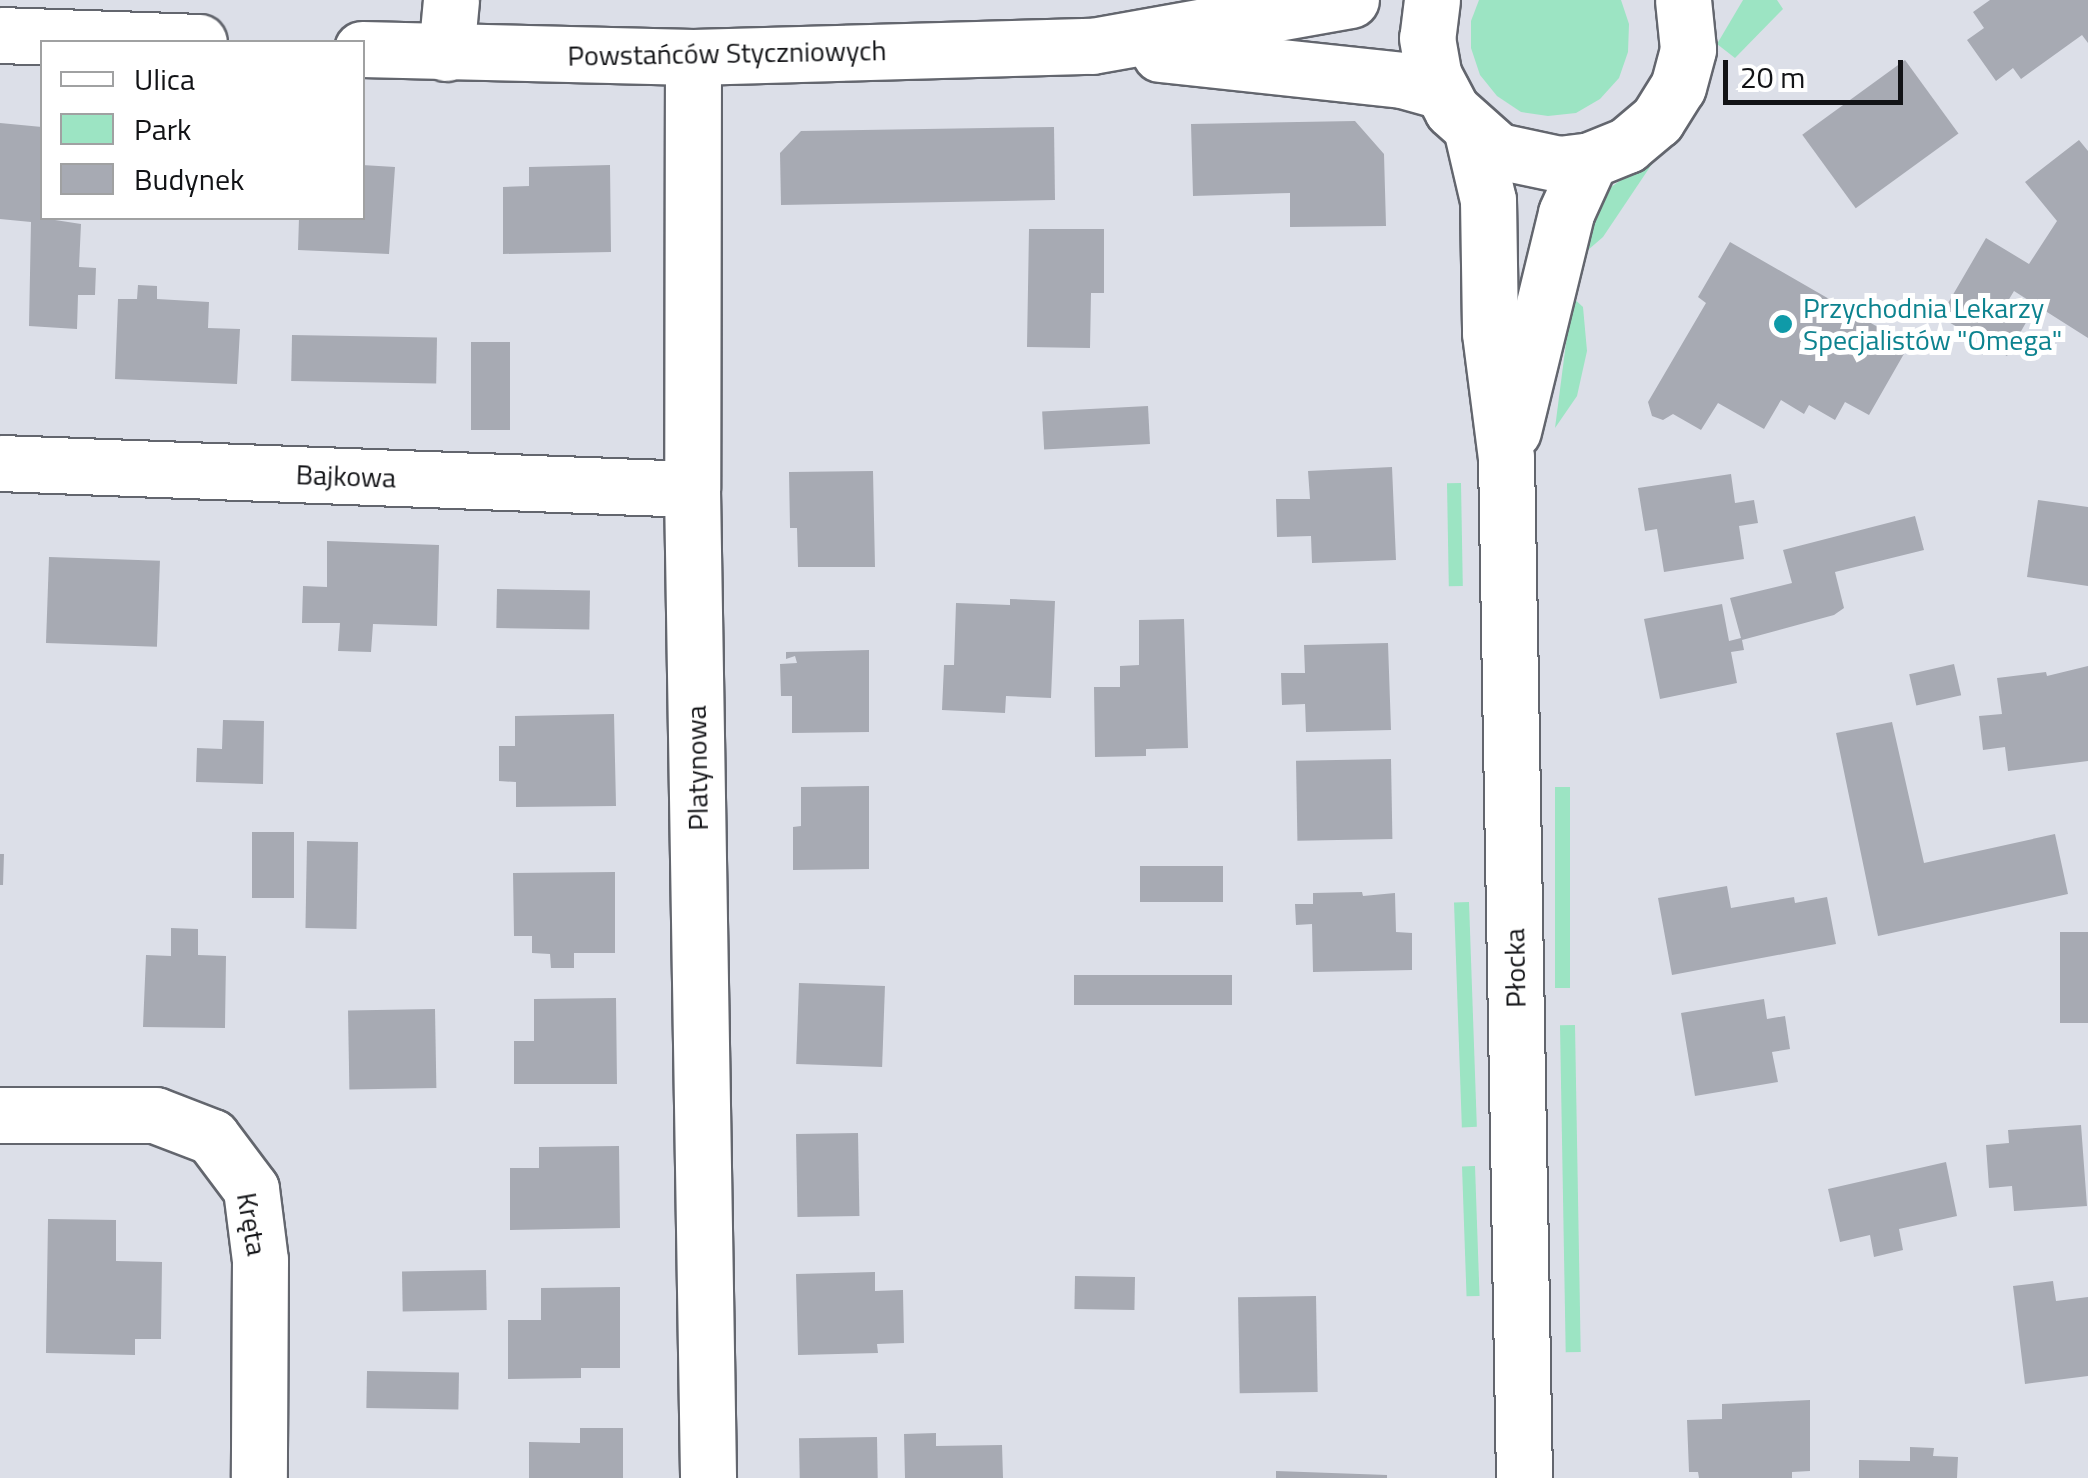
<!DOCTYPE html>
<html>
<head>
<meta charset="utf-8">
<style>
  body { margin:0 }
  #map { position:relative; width:2088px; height:1478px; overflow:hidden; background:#dcdfe8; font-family:"Titillium Web",sans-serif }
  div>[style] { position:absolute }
  .green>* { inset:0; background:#9ce4c3; transform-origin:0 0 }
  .building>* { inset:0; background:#a7aab3; transform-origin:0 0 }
  .roads { filter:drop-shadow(2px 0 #63666e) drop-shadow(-2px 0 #63666e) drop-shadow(0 2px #63666e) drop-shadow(0 -2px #63666e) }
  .minor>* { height:55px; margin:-27.5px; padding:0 27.5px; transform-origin:27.5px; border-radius:27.5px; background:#fff }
  .dots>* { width:28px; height:28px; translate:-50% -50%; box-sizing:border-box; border:5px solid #fff; border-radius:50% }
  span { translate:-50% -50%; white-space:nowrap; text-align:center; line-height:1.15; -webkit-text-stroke:10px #fff; paint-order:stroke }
  .street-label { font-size:28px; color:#121316 }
  .culture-label { font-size:28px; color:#0d838f }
  .left { translate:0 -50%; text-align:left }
  .legend { position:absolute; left:40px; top:40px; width:325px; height:180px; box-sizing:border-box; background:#fff; border:2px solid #a0a1a2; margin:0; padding:12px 18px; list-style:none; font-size:30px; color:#121316 }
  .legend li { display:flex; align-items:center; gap:20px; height:50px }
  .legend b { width:50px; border:2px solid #a0a1a2 }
  .scale { position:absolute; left:1723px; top:60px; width:180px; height:45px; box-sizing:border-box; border:5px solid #121316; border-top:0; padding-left:12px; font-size:30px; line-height:35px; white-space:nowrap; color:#121316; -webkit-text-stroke:8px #fff; paint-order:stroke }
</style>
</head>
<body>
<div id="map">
  <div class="green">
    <div style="clip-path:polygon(1479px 0,1621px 0,1629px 24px,1628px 52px,1619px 78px,1600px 99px,1576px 113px,1548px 116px,1521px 112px,1497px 96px,1480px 75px,1471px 48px,1471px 21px)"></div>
    <div style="clip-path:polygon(1743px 0,1777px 0,1783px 9px,1735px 58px,1717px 44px)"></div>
    <div style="clip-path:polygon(1660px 152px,1603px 237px,1588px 250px,1579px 250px,1600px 195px)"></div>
    <div style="clip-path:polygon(1572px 297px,1583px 307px,1587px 351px,1577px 396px,1555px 428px)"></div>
    <div style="left:1461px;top:483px;width:103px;height:14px;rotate:89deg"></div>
    <div style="left:1555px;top:787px;width:15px;height:201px"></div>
    <div style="left:1469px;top:902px;width:225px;height:15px;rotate:88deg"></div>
    <div style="left:1575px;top:1025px;width:327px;height:15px;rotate:89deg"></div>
    <div style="left:1475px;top:1166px;width:130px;height:13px;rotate:88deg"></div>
  </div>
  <div class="building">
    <div style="clip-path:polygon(1990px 0,2088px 0,2088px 43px,2082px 35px,2021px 79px,2013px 68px,1996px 81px,1967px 40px,1984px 28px,1973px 12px)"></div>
    <div style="left:1905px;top:60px;width:91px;height:127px;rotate:54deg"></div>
    <div style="clip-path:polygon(1355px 121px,1384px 154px,1386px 226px,1290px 227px,1290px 193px,1193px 196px,1191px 124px)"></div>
    <div style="clip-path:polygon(0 123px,42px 127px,42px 218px,81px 224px,79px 267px,96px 268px,95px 295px,78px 295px,77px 329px,29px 326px,31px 222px,0 219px)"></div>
    <div style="clip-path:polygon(1054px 127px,1055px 200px,781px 205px,780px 153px,801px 131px)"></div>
    <div style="clip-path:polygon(2079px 140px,2088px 151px,2088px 338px,2014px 291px,2005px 306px,2028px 319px,2007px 356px,1940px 317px,1986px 238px,2029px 264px,2057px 221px,2025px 182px)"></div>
    <div style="clip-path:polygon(362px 165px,395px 167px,389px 254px,298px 250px,299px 218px,362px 218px)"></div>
    <div style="clip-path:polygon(610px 165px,611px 252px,503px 254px,503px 187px,529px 186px,529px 167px)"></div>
    <div style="clip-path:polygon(1029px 229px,1104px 229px,1104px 293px,1091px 293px,1090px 348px,1027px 347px)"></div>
    <div style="clip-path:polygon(1730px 242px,1909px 345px,1869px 415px,1845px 402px,1835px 420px,1809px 405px,1804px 414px,1781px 400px,1764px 429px,1718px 403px,1701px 430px,1673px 414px,1663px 420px,1652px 416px,1648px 402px,1706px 303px,1698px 297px)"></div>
    <div style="clip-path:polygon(138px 285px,157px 286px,157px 299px,209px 302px,208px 328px,240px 329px,237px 384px,115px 379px,118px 299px,137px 299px)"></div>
    <div style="left:292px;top:335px;width:145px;height:46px;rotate:1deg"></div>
    <div style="left:471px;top:342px;width:39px;height:88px"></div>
    <div style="left:1148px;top:406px;width:38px;height:106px;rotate:87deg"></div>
    <div style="clip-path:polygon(1392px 467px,1396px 560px,1312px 563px,1311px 536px,1277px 537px,1276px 499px,1310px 499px,1308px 471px)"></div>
    <div style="clip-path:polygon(873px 471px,875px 567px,798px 567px,797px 528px,790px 528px,789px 472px)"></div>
    <div style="clip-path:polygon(1731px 474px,1735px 503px,1754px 500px,1758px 523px,1739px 526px,1744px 559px,1664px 572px,1657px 529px,1645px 531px,1638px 488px)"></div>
    <div style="clip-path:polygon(2038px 500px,2088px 507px,2088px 586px,2027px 577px)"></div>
    <div style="clip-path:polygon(1915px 516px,1924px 550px,1835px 572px,1844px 608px,1834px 615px,1742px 640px,1744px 650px,1731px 652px,1737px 683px,1660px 699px,1644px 619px,1722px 604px,1729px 641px,1741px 638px,1730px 598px,1792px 583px,1783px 550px)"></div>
    <div style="clip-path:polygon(327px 541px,439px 545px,437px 626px,373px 624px,371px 652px,338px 651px,340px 623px,302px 623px,303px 586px,327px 587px)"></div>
    <div style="left:49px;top:557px;width:111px;height:86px;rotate:2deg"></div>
    <div style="left:497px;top:589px;width:93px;height:39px;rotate:1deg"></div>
    <div style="clip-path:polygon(1010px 599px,1055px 601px,1051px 698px,1006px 696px,1005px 713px,942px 710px,944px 665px,954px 665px,956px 603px,1010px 605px)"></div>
    <div style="clip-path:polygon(1184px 619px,1188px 748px,1146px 749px,1146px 756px,1095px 757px,1094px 687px,1120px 687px,1120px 666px,1139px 665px,1139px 620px)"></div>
    <div style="clip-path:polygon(1388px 643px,1391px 730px,1306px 732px,1305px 704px,1282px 705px,1281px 673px,1305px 673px,1304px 645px)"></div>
    <div style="clip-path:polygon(869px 650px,869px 732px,792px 733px,792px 696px,781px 696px,780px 664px,797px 663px,795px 656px,786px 659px,786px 652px)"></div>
    <div style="left:1954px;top:664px;width:32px;height:46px;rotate:77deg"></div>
    <div style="clip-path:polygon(2088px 666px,2088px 761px,2008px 771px,2005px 747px,1983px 750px,1979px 716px,2002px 714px,1997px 678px,2046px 672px,2047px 676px)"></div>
    <div style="clip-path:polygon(614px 714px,616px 806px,516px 807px,516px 782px,499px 781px,499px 746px,515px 746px,515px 716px)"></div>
    <div style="clip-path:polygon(223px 720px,264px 721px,263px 784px,196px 782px,197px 748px,222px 749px)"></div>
    <div style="clip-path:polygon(1892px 722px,1924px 863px,2055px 834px,2068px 894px,1878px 936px,1836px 733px)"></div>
    <div style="left:1391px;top:759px;width:80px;height:95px;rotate:89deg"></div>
    <div style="clip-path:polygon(869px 786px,869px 869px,793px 870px,793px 827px,801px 826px,801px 787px)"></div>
    <div style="left:252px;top:832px;width:42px;height:66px"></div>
    <div style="left:307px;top:841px;width:51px;height:87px;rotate:1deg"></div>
    <div style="clip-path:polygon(0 854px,4px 854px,3px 885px,0 885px)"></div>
    <div style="left:1223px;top:866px;width:36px;height:83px;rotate:90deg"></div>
    <div style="clip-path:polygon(615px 872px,615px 953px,574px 953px,574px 968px,551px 968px,550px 954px,532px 953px,532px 936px,514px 936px,513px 873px)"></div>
    <div style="clip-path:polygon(1727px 886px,1731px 908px,1794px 897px,1795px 903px,1827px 897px,1836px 944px,1672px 975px,1658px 898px)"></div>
    <div style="clip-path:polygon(1362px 892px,1363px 896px,1395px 893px,1396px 932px,1412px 933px,1412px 970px,1313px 972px,1312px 924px,1296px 925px,1295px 904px,1313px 904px,1313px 893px)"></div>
    <div style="clip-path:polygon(171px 928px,198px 929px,198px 955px,226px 956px,225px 1028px,143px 1027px,146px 955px,171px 956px)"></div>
    <div style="left:2088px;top:932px;width:91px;height:28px;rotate:90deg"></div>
    <div style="left:1074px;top:975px;width:158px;height:30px"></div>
    <div style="left:799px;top:983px;width:86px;height:81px;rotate:2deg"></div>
    <div style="clip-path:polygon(616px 998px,617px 1084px,514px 1084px,514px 1041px,534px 1041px,534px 999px)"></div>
    <div style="clip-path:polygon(1764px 999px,1767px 1019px,1785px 1016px,1790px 1049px,1772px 1052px,1778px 1082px,1695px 1096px,1681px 1013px)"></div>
    <div style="left:435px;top:1009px;width:79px;height:87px;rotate:89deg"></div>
    <div style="clip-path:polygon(2081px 1125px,2087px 1206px,2014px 1211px,2012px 1186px,1989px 1188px,1986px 1145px,2009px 1143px,2008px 1130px)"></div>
    <div style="left:858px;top:1133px;width:83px;height:62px;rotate:89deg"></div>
    <div style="clip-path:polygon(619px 1146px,620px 1228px,510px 1230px,510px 1168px,539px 1168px,539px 1147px)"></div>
    <div style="clip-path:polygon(1946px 1162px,1957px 1216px,1899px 1229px,1903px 1250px,1874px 1257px,1870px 1235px,1840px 1242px,1828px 1189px)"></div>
    <div style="clip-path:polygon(48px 1219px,116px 1220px,116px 1261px,162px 1262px,161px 1339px,135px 1339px,135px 1355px,46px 1353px)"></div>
    <div style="left:486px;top:1270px;width:40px;height:84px;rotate:89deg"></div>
    <div style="clip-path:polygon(875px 1272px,875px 1291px,903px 1290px,904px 1343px,877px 1344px,878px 1353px,798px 1355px,796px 1274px)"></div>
    <div style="left:1075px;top:1276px;width:60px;height:33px;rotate:1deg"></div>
    <div style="clip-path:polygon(2053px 1281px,2056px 1301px,2088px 1297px,2088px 1376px,2025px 1384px,2013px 1286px)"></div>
    <div style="clip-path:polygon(620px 1287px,620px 1368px,581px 1368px,581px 1378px,508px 1379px,508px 1320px,541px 1320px,541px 1288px)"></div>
    <div style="left:1316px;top:1296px;width:96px;height:78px;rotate:89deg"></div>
    <div style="left:367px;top:1371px;width:92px;height:37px;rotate:1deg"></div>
    <div style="clip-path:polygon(1810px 1400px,1810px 1471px,1792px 1472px,1792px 1478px,1699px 1478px,1698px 1472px,1689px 1472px,1687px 1420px,1722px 1419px,1722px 1404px)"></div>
    <div style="clip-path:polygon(580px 1428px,623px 1428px,623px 1478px,529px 1478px,529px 1442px,580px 1443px)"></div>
    <div style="clip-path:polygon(936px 1433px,936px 1446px,1002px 1445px,1003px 1478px,905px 1478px,904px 1434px)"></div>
    <div style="left:877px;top:1437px;width:41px;height:78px;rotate:89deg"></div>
    <div style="clip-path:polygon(1910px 1447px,1934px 1448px,1933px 1456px,1958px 1457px,1957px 1478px,1859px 1478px,1859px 1460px,1910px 1461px)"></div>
    <div style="clip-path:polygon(1276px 1471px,1387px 1475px,1387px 1478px,1276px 1478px)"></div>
  </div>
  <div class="roads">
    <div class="minor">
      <div style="left:1432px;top:0;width:38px;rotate:97deg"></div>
      <div style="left:1427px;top:38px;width:39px;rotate:80deg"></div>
      <div style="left:1434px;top:76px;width:38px;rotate:62deg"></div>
      <div style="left:1452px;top:110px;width:62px;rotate:41.7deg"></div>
      <div style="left:1498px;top:151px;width:62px;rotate:12deg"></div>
      <div style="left:1559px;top:164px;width:31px;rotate:-7deg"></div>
      <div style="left:1590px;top:160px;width:40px;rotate:-22deg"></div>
      <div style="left:1627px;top:145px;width:39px;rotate:-40deg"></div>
      <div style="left:1657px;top:120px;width:39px;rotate:-58deg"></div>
      <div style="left:1678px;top:87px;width:39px;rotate:-75deg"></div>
      <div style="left:1688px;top:49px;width:49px;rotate:-95.8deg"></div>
      <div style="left:0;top:35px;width:199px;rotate:2deg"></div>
      <div style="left:362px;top:49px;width:331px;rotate:1.4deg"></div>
      <div style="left:693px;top:57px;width:399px;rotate:-1.6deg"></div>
      <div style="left:1092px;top:46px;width:263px;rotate:-10.1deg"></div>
      <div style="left:446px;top:53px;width:53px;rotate:-84.6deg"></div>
      <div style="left:1160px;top:54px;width:243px;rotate:6.1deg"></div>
      <div style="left:1402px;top:80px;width:41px;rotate:15.4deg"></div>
      <div style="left:693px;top:57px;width:432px;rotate:90.1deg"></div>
      <div style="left:692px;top:489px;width:989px;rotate:89.07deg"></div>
      <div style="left:1472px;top:132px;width:70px;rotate:76.8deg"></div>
      <div style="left:1488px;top:200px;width:133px;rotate:89.1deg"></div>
      <div style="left:1490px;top:333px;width:126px;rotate:82.7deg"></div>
      <div style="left:1506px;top:458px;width:1020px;rotate:88.99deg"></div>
      <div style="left:1513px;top:431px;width:224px;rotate:-76.3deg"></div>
      <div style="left:1566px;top:213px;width:58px;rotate:-65.6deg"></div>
      <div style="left:0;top:463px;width:692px;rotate:2.15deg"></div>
      <div style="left:0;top:1115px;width:155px"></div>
      <div style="left:155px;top:1115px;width:61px;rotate:21.1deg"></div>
      <div style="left:212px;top:1137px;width:65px;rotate:53.1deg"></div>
      <div style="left:251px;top:1189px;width:72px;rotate:82.8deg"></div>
      <div style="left:260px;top:1260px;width:218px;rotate:90.3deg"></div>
    </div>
  </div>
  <div class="dots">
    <div style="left:1783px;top:324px;background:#0f9aa8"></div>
  </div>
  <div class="street-label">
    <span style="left:727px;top:53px;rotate:-1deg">Powstańców Styczniowych</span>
    <span style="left:346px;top:476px;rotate:2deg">Bajkowa</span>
    <span style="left:697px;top:768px;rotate:-91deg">Platynowa</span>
    <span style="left:1515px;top:968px;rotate:-91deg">Płocka</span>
    <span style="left:252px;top:1224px;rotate:80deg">Kręta</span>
  </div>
  <div class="culture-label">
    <span class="left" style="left:1803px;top:324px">Przychodnia Lekarzy<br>Specjalistów "Omega"</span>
  </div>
  <ul class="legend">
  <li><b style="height:12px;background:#fff"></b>Ulica</li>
  <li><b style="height:28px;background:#9ce4c3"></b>Park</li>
  <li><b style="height:28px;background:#a7aab3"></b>Budynek</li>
  </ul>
  <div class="scale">20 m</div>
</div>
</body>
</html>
